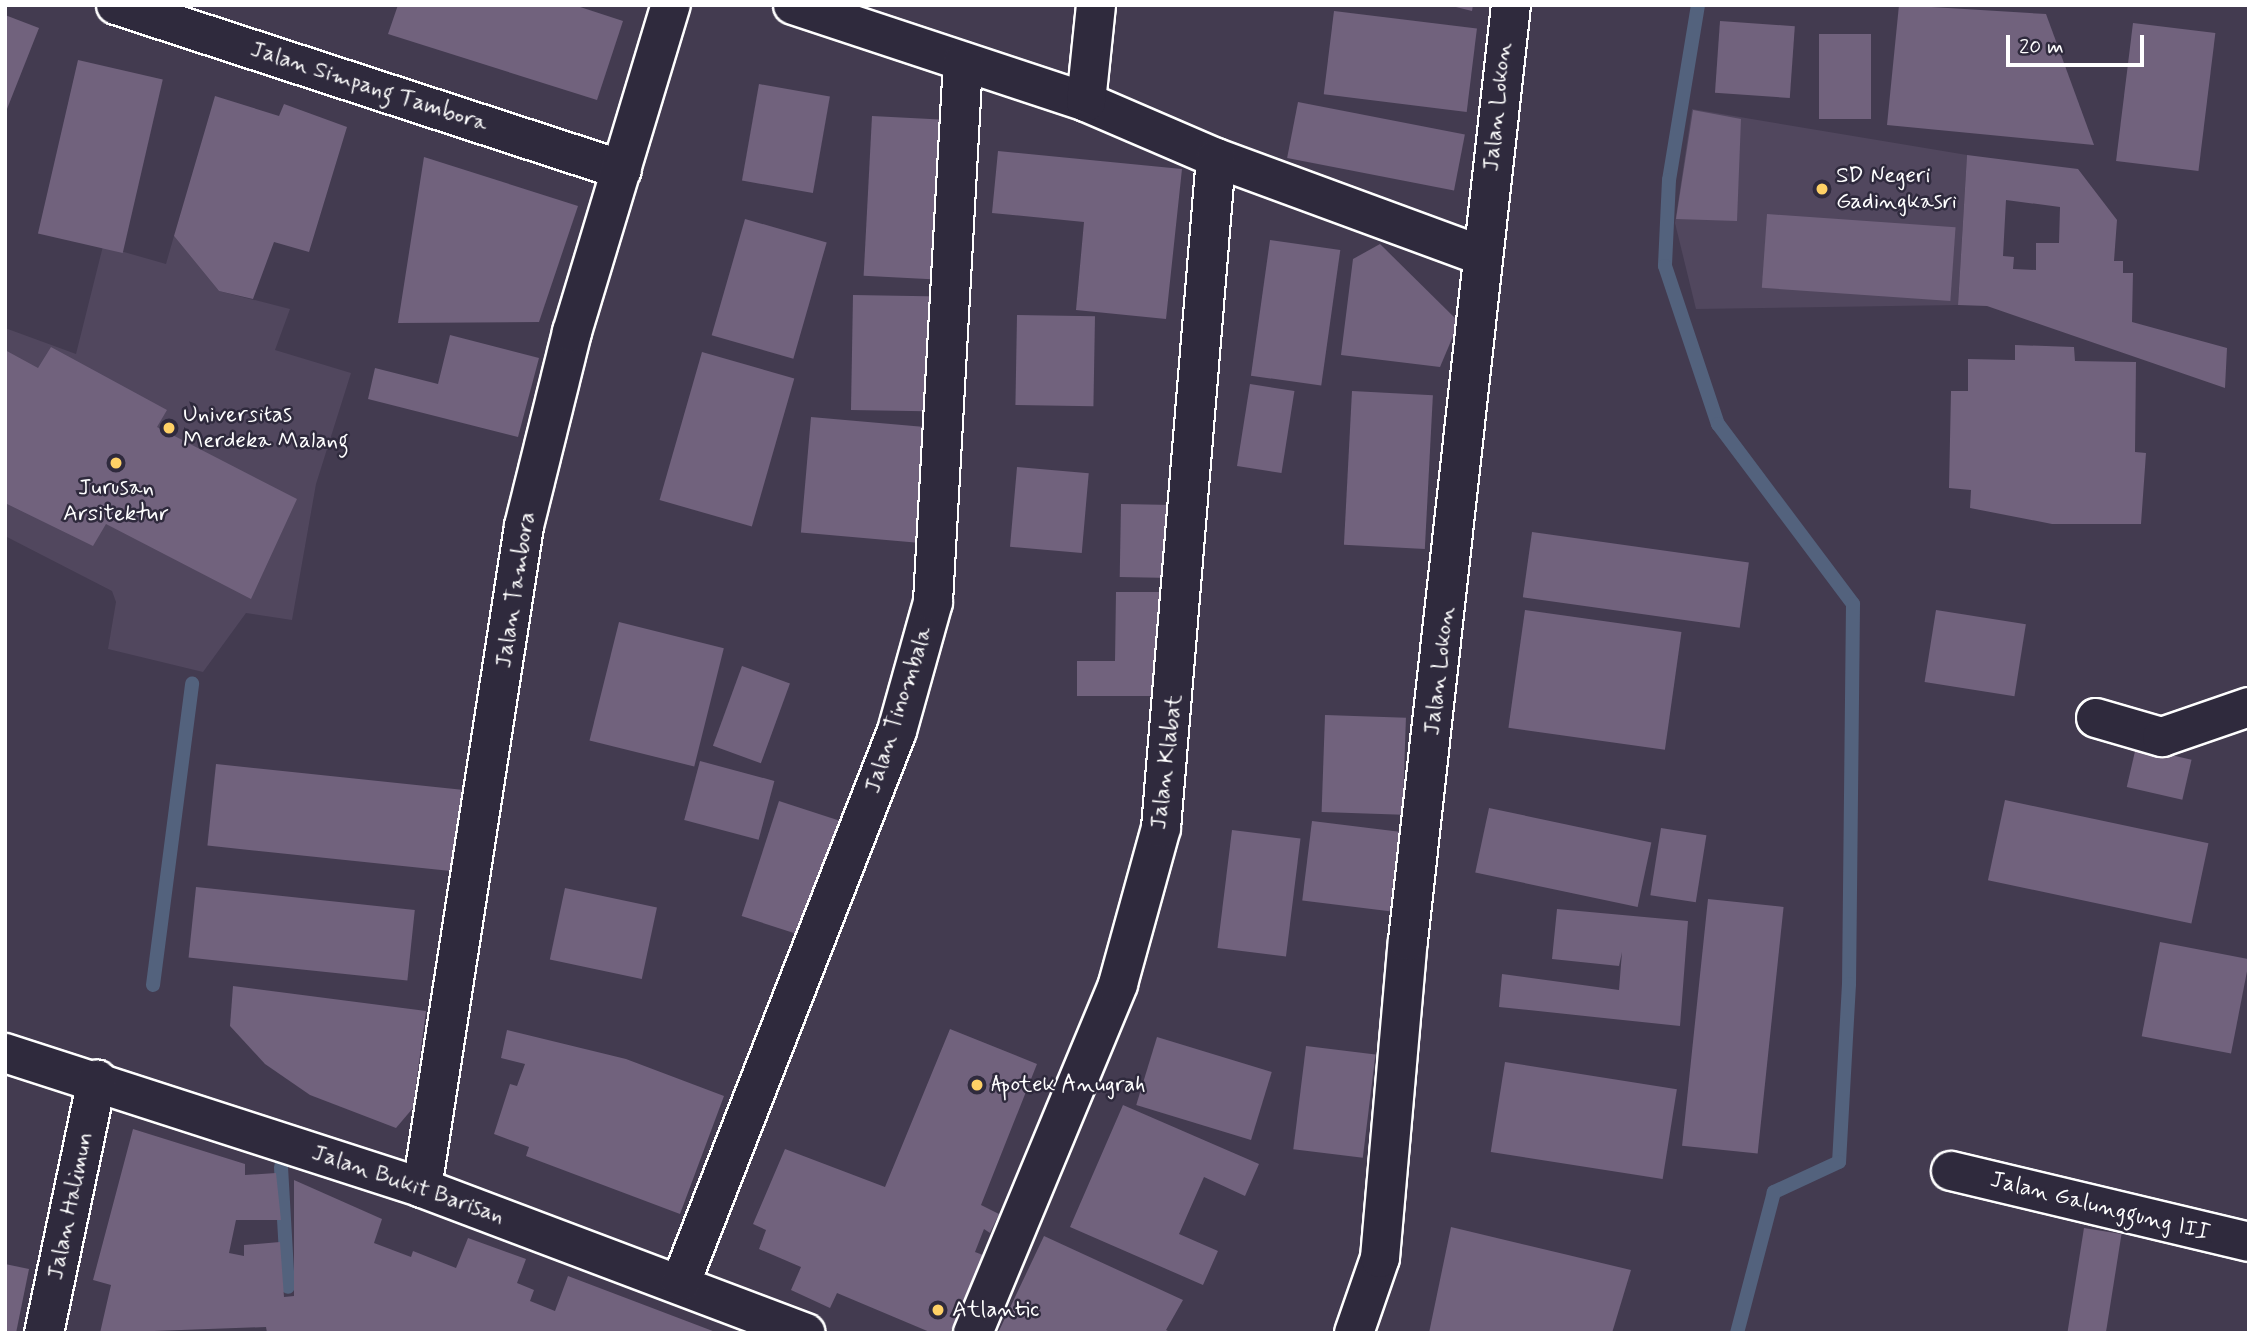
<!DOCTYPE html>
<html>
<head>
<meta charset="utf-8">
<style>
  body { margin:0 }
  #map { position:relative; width:2254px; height:1338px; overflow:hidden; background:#433b50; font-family:Mynerve,sans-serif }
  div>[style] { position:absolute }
  .built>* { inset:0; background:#51475e }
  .stream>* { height:14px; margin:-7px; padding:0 7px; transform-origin:7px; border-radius:7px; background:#53627d }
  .building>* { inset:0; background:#71627d; transform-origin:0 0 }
  .roads { filter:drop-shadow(2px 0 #fff) drop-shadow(-2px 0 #fff) drop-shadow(0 2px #fff) drop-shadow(0 -2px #fff) }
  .street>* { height:38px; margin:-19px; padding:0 19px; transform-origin:19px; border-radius:19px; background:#2f2a3d }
  .dots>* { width:19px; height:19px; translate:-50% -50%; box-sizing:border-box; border:4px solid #2f2a3d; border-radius:50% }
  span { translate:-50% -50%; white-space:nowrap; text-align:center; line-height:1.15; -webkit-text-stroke:5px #2f2a3d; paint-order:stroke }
  .street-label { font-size:23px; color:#fff }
  .poi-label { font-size:23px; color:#fff }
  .left { translate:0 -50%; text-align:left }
  .frame { position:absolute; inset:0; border:7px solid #fff; pointer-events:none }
  .scale { position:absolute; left:2006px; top:35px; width:138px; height:32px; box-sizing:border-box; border:4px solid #fff; border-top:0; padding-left:9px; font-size:21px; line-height:24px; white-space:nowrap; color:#fff; -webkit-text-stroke:5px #2f2a3d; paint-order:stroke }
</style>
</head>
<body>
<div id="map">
  <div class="built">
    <div style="clip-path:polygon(1692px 109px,1967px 155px,1958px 305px,1696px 309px,1675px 223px)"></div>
    <div style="clip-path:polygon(174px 236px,219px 291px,290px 309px,275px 350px,351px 373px,316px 484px,292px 620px,246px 613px,203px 672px,108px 649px,116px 602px,112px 591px,5px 536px,5px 328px,76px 354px,103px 246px,166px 264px)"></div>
  </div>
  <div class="stream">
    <div style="left:1698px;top:5px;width:177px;rotate:99.4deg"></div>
    <div style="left:1669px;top:180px;width:86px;rotate:92.7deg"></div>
    <div style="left:1665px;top:266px;width:167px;rotate:71.5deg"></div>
    <div style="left:1718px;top:424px;width:225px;rotate:53.1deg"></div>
    <div style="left:1853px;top:604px;width:380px;rotate:90.6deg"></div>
    <div style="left:1849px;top:984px;width:178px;rotate:93.2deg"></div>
    <div style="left:1839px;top:1162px;width:72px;rotate:155.2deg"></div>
    <div style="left:1774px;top:1192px;width:146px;rotate:104.7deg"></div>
    <div style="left:153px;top:985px;width:304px;rotate:-82.6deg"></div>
    <div style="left:281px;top:1167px;width:120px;rotate:86.7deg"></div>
  </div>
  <div class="building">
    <div style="clip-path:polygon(398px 5px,574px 5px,623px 21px,597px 100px,388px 34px)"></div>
    <div style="clip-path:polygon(1448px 5px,1473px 5px,1472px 11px)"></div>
    <div style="clip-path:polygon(1899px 5px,2046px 14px,2094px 145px,1887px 125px)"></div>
    <div style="left:1334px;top:11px;width:144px;height:84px;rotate:7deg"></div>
    <div style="clip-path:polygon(5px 15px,39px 28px,5px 114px)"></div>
    <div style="left:1720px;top:21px;width:75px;height:72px;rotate:4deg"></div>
    <div style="left:2133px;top:23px;width:83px;height:139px;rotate:7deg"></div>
    <div style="left:1819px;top:34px;width:52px;height:85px"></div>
    <div style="left:78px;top:60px;width:87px;height:178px;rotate:13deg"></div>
    <div style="left:759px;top:84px;width:72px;height:98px;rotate:10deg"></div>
    <div style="clip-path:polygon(215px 96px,279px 116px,284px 104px,347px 127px,309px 252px,274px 242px,253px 299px,219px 291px,174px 236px)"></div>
    <div style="left:1298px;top:102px;width:170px;height:57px;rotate:11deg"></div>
    <div style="clip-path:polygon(1693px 110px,1741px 119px,1737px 221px,1676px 219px)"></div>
    <div style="left:872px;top:116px;width:68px;height:160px;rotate:3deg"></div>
    <div style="clip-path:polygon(998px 151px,1182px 169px,1166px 319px,1076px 310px,1084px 222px,992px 213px)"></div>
    <div style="clip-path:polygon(evenodd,1967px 155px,2078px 169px,2117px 220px,2114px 261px,2123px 261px,2123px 273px,2133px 273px,2132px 322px,2227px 348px,2225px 388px,1987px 306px,1958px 305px,1967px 155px,2006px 200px,2060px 207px,2059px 243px,2036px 243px,2036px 270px,2013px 269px,2014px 257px,2003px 256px,2006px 200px)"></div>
    <div style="clip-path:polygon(424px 157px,578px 206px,539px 322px,398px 323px)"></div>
    <div style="left:1767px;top:214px;width:189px;height:74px;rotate:4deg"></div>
    <div style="left:745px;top:219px;width:85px;height:121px;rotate:16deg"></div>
    <div style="left:1270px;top:240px;width:71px;height:137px;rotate:8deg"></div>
    <div style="clip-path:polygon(1380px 244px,1459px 322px,1440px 367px,1341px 355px,1353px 259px)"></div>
    <div style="left:853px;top:295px;width:89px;height:115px;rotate:1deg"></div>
    <div style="left:1017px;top:315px;width:78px;height:90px;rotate:1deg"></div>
    <div style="clip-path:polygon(450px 335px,539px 358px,518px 437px,368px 399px,375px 368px,438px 384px)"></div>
    <div style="clip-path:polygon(2015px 345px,2074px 347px,2075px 361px,2136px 362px,2135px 452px,2146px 453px,2141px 524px,2052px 524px,1970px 508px,1971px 490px,1949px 488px,1951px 391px,1968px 391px,1968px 359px,2015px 360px)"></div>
    <div style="clip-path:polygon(51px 347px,167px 410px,157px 427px,297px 499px,251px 599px,106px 524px,93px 546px,5px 503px,5px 350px,38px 368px)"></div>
    <div style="left:702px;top:352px;width:96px;height:154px;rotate:16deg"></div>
    <div style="left:1250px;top:384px;width:45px;height:83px;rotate:9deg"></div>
    <div style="left:1352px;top:391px;width:81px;height:154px;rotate:3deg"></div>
    <div style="left:811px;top:417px;width:120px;height:116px;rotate:5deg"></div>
    <div style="left:1017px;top:467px;width:72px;height:80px;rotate:5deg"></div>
    <div style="left:1121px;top:504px;width:52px;height:73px;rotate:1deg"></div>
    <div style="left:1532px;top:532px;width:219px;height:66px;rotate:8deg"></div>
    <div style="clip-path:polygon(1116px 592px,1161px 592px,1160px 696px,1077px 696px,1077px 661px,1115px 661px)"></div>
    <div style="left:1525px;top:610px;width:158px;height:119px;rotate:8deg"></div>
    <div style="left:1936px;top:610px;width:91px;height:73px;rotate:9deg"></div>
    <div style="left:619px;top:622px;width:108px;height:122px;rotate:14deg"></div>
    <div style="left:742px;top:666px;width:51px;height:85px;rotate:20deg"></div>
    <div style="left:1325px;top:715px;width:81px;height:97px;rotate:2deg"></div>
    <div style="left:2136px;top:747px;width:57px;height:41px;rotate:13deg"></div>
    <div style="left:700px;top:761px;width:77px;height:61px;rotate:15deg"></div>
    <div style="left:216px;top:764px;width:247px;height:82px;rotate:6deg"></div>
    <div style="left:2005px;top:800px;width:208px;height:82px;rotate:12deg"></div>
    <div style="left:779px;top:801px;width:63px;height:121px;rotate:18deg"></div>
    <div style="left:1489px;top:808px;width:166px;height:66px;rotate:12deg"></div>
    <div style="left:1312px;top:821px;width:88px;height:80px;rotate:7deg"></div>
    <div style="left:1661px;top:828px;width:46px;height:68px;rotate:9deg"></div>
    <div style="left:1232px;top:830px;width:69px;height:119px;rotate:7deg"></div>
    <div style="left:196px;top:887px;width:220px;height:71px;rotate:6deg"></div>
    <div style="left:565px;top:888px;width:94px;height:73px;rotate:12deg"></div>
    <div style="left:1708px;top:899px;width:76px;height:248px;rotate:6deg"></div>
    <div style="clip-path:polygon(1557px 909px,1688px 921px,1680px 1026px,1499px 1007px,1502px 974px,1619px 990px,1622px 952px,1619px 966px,1552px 959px)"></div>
    <div style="left:2160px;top:942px;width:91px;height:96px;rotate:11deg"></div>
    <div style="clip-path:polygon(233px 986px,426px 1011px,413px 1108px,396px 1128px,310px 1095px,265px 1064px,230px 1026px)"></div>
    <div style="clip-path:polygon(950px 1029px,1037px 1064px,981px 1205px,999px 1214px,990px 1233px,984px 1229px,975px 1252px,983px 1255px,950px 1333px,932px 1333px,837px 1293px,830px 1308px,791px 1290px,801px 1267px,759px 1249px,766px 1230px,753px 1224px,785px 1149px,885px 1187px)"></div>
    <div style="clip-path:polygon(507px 1030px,626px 1059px,724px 1096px,680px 1214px,526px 1156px,529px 1147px,494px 1134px,510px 1084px,517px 1086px,525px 1064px,501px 1058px)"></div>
    <div style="left:1157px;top:1037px;width:120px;height:71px;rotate:17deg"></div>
    <div style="left:1306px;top:1046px;width:70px;height:104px;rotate:7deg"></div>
    <div style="left:1505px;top:1062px;width:174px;height:91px;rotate:9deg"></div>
    <div style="clip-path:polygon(1123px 1105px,1259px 1164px,1245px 1196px,1204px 1177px,1179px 1234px,1218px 1251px,1203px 1285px,1070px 1227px)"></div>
    <div style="clip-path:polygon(133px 1129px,245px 1164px,245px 1175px,276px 1173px,281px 1220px,236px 1220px,229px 1253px,244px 1256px,244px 1245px,280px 1242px,284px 1297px,294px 1296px,294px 1180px,382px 1219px,374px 1243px,411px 1257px,413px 1251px,456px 1268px,468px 1238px,526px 1259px,517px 1283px,534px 1290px,530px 1301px,555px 1311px,568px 1276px,718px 1333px,267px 1333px,266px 1327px,100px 1333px,111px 1285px,93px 1280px)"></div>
    <div style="clip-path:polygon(1451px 1227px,1631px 1270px,1612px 1333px,1429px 1333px)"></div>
    <div style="left:2084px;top:1228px;width:38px;height:107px;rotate:9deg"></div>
    <div style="clip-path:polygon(1044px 1236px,1183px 1300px,1166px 1330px,1172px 1333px,998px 1333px)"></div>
    <div style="clip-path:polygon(5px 1264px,29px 1269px,16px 1333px,5px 1333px)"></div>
  </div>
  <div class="roads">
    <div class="street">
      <div style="left:116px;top:5px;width:532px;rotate:18.06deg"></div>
      <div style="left:793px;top:5px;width:309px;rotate:18.3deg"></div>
      <div style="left:1086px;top:102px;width:142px;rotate:23.3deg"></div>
      <div style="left:1216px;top:158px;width:284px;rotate:20.2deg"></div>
      <div style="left:1086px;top:102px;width:98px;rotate:-84.1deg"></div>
      <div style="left:2096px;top:718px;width:69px;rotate:16.1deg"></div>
      <div style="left:2162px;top:737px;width:92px;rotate:-19deg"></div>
      <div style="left:5px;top:1053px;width:438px;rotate:17.9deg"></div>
      <div style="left:422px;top:1188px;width:410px;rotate:20.7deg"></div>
      <div style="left:1951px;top:1171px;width:306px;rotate:13.4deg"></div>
      <div style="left:422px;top:1188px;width:670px;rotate:-81.24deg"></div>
      <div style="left:524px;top:526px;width:200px;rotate:-76.1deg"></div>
      <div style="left:572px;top:332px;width:342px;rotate:-73.2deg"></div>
      <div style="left:681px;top:1282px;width:592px;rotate:-68.59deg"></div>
      <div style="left:897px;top:731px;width:134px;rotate:-74.4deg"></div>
      <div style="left:933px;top:602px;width:541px;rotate:-86.82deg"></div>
      <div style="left:44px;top:1333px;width:259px;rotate:-78.2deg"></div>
      <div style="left:973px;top:1333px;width:378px;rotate:-67.4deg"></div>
      <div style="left:1118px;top:984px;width:162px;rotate:-74.6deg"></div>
      <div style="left:1161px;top:828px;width:672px;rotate:-85.31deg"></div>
      <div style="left:1354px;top:1333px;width:79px;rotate:-70.9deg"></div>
      <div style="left:1380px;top:1258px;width:318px;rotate:-85deg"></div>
      <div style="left:1408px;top:941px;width:942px;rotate:-83.72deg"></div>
    </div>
  </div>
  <div class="dots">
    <div style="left:1822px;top:189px;background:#ffd166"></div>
    <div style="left:169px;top:428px;background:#ffd166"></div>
    <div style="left:116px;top:463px;background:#ffd166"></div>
    <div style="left:977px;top:1085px;background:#ffd166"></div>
    <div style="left:938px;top:1310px;background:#ffd166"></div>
  </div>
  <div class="street-label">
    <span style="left:369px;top:87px;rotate:18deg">Jalan Simpang Tambora</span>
    <span style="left:1498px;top:107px;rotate:-84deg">Jalan Lokon</span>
    <span style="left:516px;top:590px;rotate:-81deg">Jalan Tambora</span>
    <span style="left:1440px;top:671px;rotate:-83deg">Jalan Lokon</span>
    <span style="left:899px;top:710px;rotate:-72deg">Jalan Tinombala</span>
    <span style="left:1167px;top:762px;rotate:-83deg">Jalan Klabat</span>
    <span style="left:408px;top:1185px;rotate:19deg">Jalan Bukit Barisan</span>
    <span style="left:71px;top:1206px;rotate:-78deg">Jalan Halimun</span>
    <span style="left:2100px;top:1207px;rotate:14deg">Jalan Galunggung III</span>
  </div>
  <div class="poi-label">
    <span class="left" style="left:1836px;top:189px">SD Negeri<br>Gadingkasri</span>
    <span class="left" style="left:183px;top:428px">Universitas<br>Merdeka Malang</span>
    <span style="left:116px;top:501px">Jurusan<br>Arsitektur</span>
    <span class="left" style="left:991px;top:1085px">Apotek Anugrah</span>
    <span class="left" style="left:952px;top:1310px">Atlantic</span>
  </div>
  <div class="frame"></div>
  <div class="scale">20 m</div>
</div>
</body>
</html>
